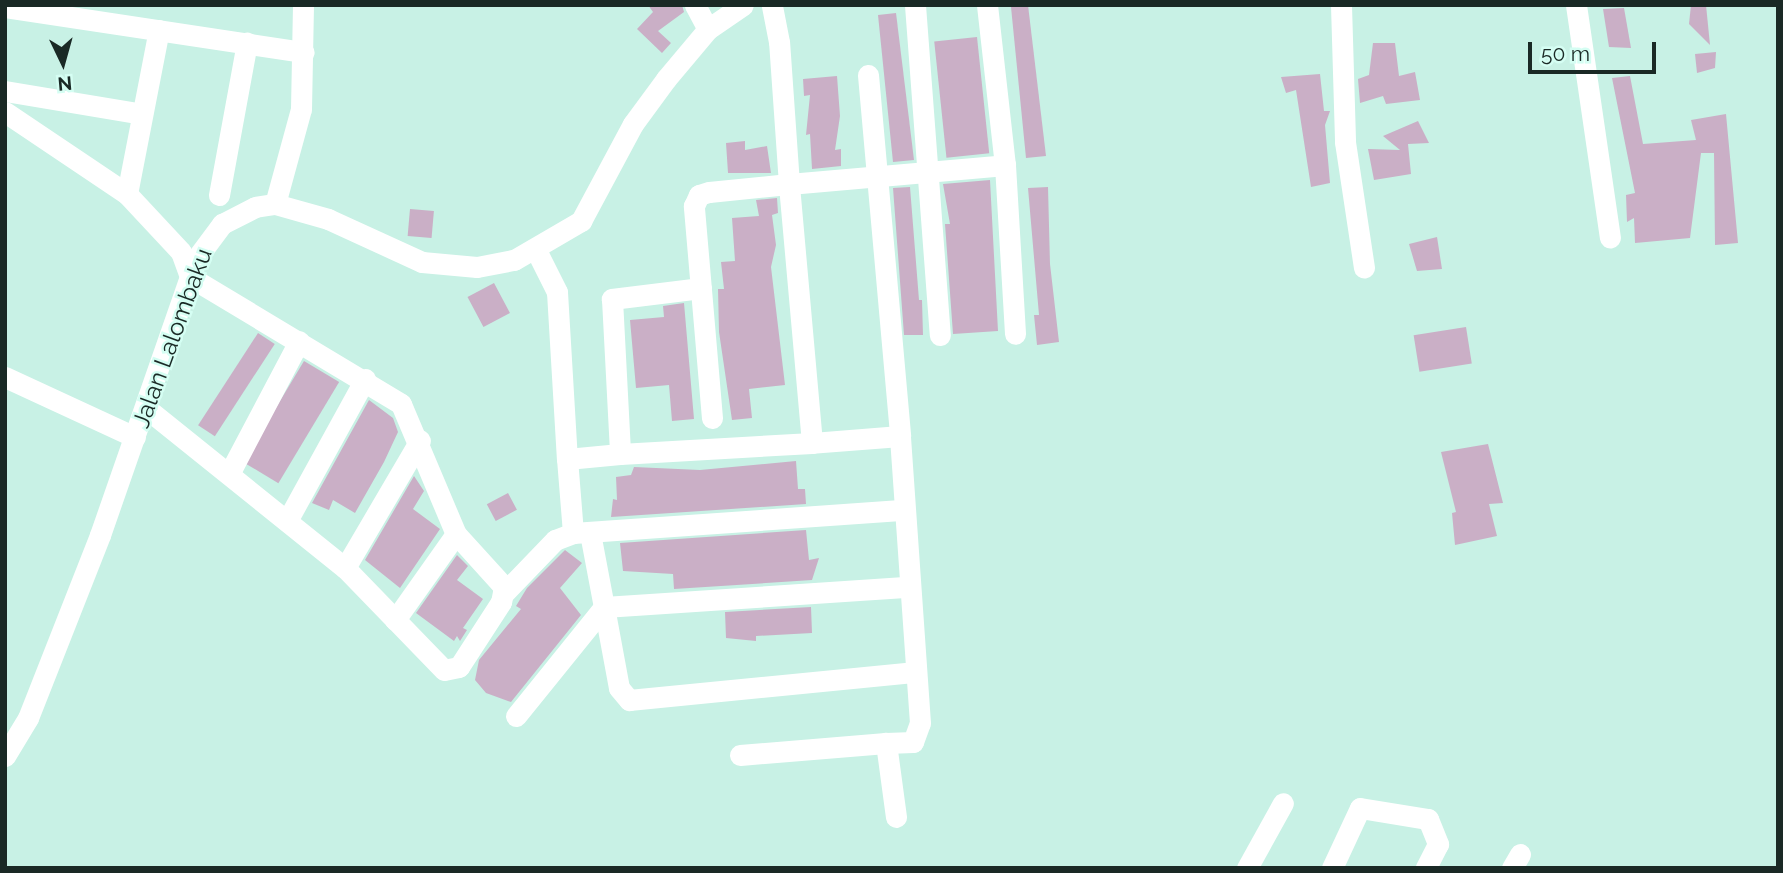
<!DOCTYPE html>
<html>
<head>
<meta charset="utf-8">
<style>
  body { margin:0 }
  #map { position:relative; width:1783px; height:873px; overflow:hidden; background:#c8f1e5; font-family:Raleway,sans-serif }
  div>[style] { position:absolute }
  .building>* { inset:0; background:#caafc6; transform-origin:0 0 }
  .minor>* { height:21px; margin:-10.5px; padding:0 10.5px; transform-origin:10.5px; border-radius:10.5px; background:#fff }
  span { translate:-50% -50%; white-space:nowrap; text-align:center; line-height:1.15; -webkit-text-stroke:5px #d5fef3; paint-order:stroke }
  .street-label { font-size:24px; color:#1a2925 }
  .frame { position:absolute; inset:0; border:7px solid #1a2925; pointer-events:none }
  .north { position:absolute; left:28px; top:28px; width:70px; height:70px; -webkit-text-stroke:5px #d5fef3; paint-order:stroke; rotate:175deg; font-size:19px; font-weight:700; line-height:28px; text-align:center; color:#1a2925 }
  .north::after { content:''; display:block; margin:auto; width:24px; height:32px; background:#1a2925; clip-path:polygon(50% 0,100% 100%,50% 72%,0 100%) }
  .scale { position:absolute; left:1528px; top:42px; width:128px; height:32px; box-sizing:border-box; border:4px solid #1a2925; border-top:0; padding-left:9px; font-size:21px; line-height:24px; white-space:nowrap; color:#1a2925; -webkit-text-stroke:5px #d5fef3; paint-order:stroke }
</style>
</head>
<body>
<div id="map">
  <div class="building">
    <div style="clip-path:polygon(648px 5px,682px 5px,684px 12px,658px 31px,671px 43px,662px 53px,637px 29px,653px 12px)"></div>
    <div style="clip-path:polygon(1028px 5px,1046px 156px,1026px 158px,1011px 7px)"></div>
    <div style="clip-path:polygon(1691px 5px,1706px 5px,1710px 45px,1689px 24px)"></div>
    <div style="clip-path:polygon(1624px 8px,1631px 48px,1609px 47px,1603px 9px)"></div>
    <div style="clip-path:polygon(896px 13px,914px 160px,893px 162px,878px 15px)"></div>
    <div style="left:977px;top:37px;width:117px;height:43px;rotate:84deg"></div>
    <div style="clip-path:polygon(1373px 43px,1395px 43px,1399px 76px,1415px 72px,1420px 100px,1386px 104px,1383px 96px,1360px 103px,1358px 79px,1369px 75px)"></div>
    <div style="clip-path:polygon(1716px 52px,1715px 68px,1697px 73px,1695px 54px)"></div>
    <div style="clip-path:polygon(1320px 74px,1324px 111px,1330px 111px,1325px 125px,1330px 183px,1311px 187px,1296px 90px,1286px 93px,1281px 77px)"></div>
    <div style="clip-path:polygon(837px 76px,840px 116px,835px 150px,841px 149px,841px 166px,812px 169px,810px 134px,806px 135px,810px 95px,804px 96px,803px 79px)"></div>
    <div style="clip-path:polygon(1630px 76px,1643px 144px,1696px 140px,1691px 120px,1726px 114px,1738px 243px,1715px 245px,1714px 153px,1701px 153px,1690px 238px,1635px 243px,1634px 218px,1627px 222px,1626px 195px,1635px 193px,1612px 78px)"></div>
    <div style="clip-path:polygon(1418px 121px,1429px 143px,1408px 144px,1411px 174px,1374px 180px,1368px 149px,1400px 150px,1383px 136px)"></div>
    <div style="clip-path:polygon(745px 141px,745px 150px,767px 146px,771px 173px,728px 173px,726px 143px)"></div>
    <div style="clip-path:polygon(990px 180px,998px 331px,953px 334px,945px 224px,950px 224px,943px 184px)"></div>
    <div style="clip-path:polygon(910px 187px,919px 300px,922px 300px,923px 335px,904px 335px,893px 188px)"></div>
    <div style="clip-path:polygon(1048px 187px,1050px 264px,1059px 342px,1037px 345px,1034px 315px,1039px 315px,1028px 188px)"></div>
    <div style="clip-path:polygon(777px 198px,778px 213px,772px 215px,776px 245px,771px 267px,785px 385px,749px 389px,752px 418px,732px 420px,719px 332px,718px 289px,724px 289px,721px 262px,735px 261px,732px 218px,759px 216px,756px 200px)"></div>
    <div style="left:410px;top:209px;width:24px;height:27px;rotate:5deg"></div>
    <div style="clip-path:polygon(1437px 237px,1442px 269px,1417px 271px,1409px 244px)"></div>
    <div style="left:494px;top:283px;width:34px;height:30px;rotate:62deg"></div>
    <div style="clip-path:polygon(684px 303px,694px 419px,672px 421px,669px 385px,636px 388px,630px 320px,664px 317px,663px 306px)"></div>
    <div style="left:1466px;top:327px;width:37px;height:53px;rotate:81deg"></div>
    <div style="left:258px;top:333px;width:20px;height:110px;rotate:33deg"></div>
    <div style="left:304px;top:361px;width:41px;height:118px;rotate:31deg"></div>
    <div style="clip-path:polygon(369px 400px,393px 418px,398px 432px,384px 462px,355px 513px,333px 500px,329px 510px,312px 503px)"></div>
    <div style="clip-path:polygon(1488px 444px,1503px 503px,1489px 504px,1497px 536px,1455px 545px,1452px 513px,1456px 512px,1441px 452px)"></div>
    <div style="clip-path:polygon(796px 461px,798px 489px,805px 489px,806px 504px,611px 517px,613px 499px,617px 500px,616px 477px,631px 475px,634px 467px,700px 470px)"></div>
    <div style="clip-path:polygon(414px 476px,424px 491px,413px 509px,440px 529px,400px 588px,365px 560px)"></div>
    <div style="left:508px;top:493px;width:19px;height:24px;rotate:62deg"></div>
    <div style="clip-path:polygon(806px 530px,809px 560px,819px 558px,812px 580px,674px 589px,673px 574px,623px 571px,620px 543px)"></div>
    <div style="clip-path:polygon(565px 550px,582px 563px,560px 588px,581px 615px,511px 702px,486px 693px,475px 680px,479px 660px,521px 609px,516px 606px,527px 588px)"></div>
    <div style="clip-path:polygon(457px 555px,468px 566px,457px 580px,483px 599px,463px 628px,467px 630px,460px 641px,457px 636px,454px 641px,416px 613px)"></div>
    <div style="clip-path:polygon(811px 607px,812px 633px,756px 636px,756px 641px,726px 638px,725px 612px)"></div>
  </div>
  <div class="minor">
    <div style="left:695px;top:5px;width:27px;rotate:62deg"></div>
    <div style="left:915px;top:5px;width:331px;rotate:85.7deg"></div>
    <div style="left:987px;top:5px;width:161px;rotate:83.6deg"></div>
    <div style="left:1005px;top:165px;width:169px;rotate:86.6deg"></div>
    <div style="left:1341px;top:5px;width:137px;rotate:88.3deg"></div>
    <div style="left:1345px;top:142px;width:127px;rotate:81.4deg"></div>
    <div style="left:1576px;top:5px;width:235px;rotate:81.7deg"></div>
    <div style="left:5px;top:7px;width:302px;rotate:8.6deg"></div>
    <div style="left:868px;top:75px;width:362px;rotate:84.9deg"></div>
    <div style="left:5px;top:91px;width:139px;rotate:9.5deg"></div>
    <div style="left:5px;top:112px;width:147px;rotate:33.9deg"></div>
    <div style="left:127px;top:194px;width:79px;rotate:47deg"></div>
    <div style="left:181px;top:252px;width:27px;rotate:70deg"></div>
    <div style="left:190px;top:277px;width:246px;rotate:31deg"></div>
    <div style="left:401px;top:404px;width:141px;rotate:67.1deg"></div>
    <div style="left:456px;top:534px;width:72px;rotate:47.8deg"></div>
    <div style="left:504px;top:587px;width:15px;rotate:101deg"></div>
    <div style="left:501px;top:602px;width:77px;rotate:122.9deg"></div>
    <div style="left:459px;top:667px;width:15px;rotate:169deg"></div>
    <div style="left:444px;top:670px;width:142px;rotate:-134.1deg"></div>
    <div style="left:345px;top:568px;width:255px;rotate:-141.2deg"></div>
    <div style="left:127px;top:194px;width:167px;rotate:-79deg"></div>
    <div style="left:219px;top:195px;width:155px;rotate:-79.6deg"></div>
    <div style="left:275px;top:204px;width:98px;rotate:-74.7deg"></div>
    <div style="left:301px;top:109px;width:104px;rotate:-88.9deg"></div>
    <div style="left:536px;top:250px;width:47px;rotate:63.4deg"></div>
    <div style="left:557px;top:292px;width:167px;rotate:86.6deg"></div>
    <div style="left:701px;top:288px;width:90px;rotate:173deg"></div>
    <div style="left:612px;top:299px;width:155px;rotate:87deg"></div>
    <div style="left:620px;top:454px;width:192px;rotate:-3.3deg"></div>
    <div style="left:5px;top:377px;width:143px;rotate:24.8deg"></div>
    <div style="left:712px;top:418px;width:213px;rotate:-94.9deg"></div>
    <div style="left:694px;top:206px;width:12px;rotate:-66deg"></div>
    <div style="left:699px;top:195px;width:10px;rotate:-17deg"></div>
    <div style="left:709px;top:192px;width:80px;rotate:-5.7deg"></div>
    <div style="left:789px;top:184px;width:142px;rotate:-94deg"></div>
    <div style="left:779px;top:42px;width:38px;rotate:-101deg"></div>
    <div style="left:229px;top:474px;width:150px;rotate:-62.2deg"></div>
    <div style="left:287px;top:521px;width:162px;rotate:-61.2deg"></div>
    <div style="left:573px;top:533px;width:74px;rotate:-94.6deg"></div>
    <div style="left:567px;top:459px;width:53px;rotate:-5.4deg"></div>
    <div style="left:590px;top:533px;width:75px;rotate:79.3deg"></div>
    <div style="left:604px;top:607px;width:305px;rotate:-3.8deg"></div>
    <div style="left:345px;top:568px;width:148px;rotate:-59.6deg"></div>
    <div style="left:503px;top:594px;width:75px;rotate:-46.1deg"></div>
    <div style="left:555px;top:540px;width:19px;rotate:-21deg"></div>
    <div style="left:573px;top:533px;width:332px;rotate:-4deg"></div>
    <div style="left:604px;top:607px;width:82px;rotate:79.5deg"></div>
    <div style="left:619px;top:688px;width:16px;rotate:50deg"></div>
    <div style="left:629px;top:700px;width:288px;rotate:-5.6deg"></div>
    <div style="left:395px;top:620px;width:105px;rotate:-54.7deg"></div>
    <div style="left:516px;top:716px;width:140px;rotate:-51.1deg"></div>
    <div style="left:740px;top:755px;width:146px;rotate:-4.7deg"></div>
    <div style="left:5px;top:756px;width:44px;rotate:-58.8deg"></div>
    <div style="left:28px;top:718px;width:197px;rotate:-68.5deg"></div>
    <div style="left:100px;top:535px;width:292px;rotate:-70.8deg"></div>
    <div style="left:196px;top:259px;width:44px;rotate:-53.4deg"></div>
    <div style="left:222px;top:224px;width:37px;rotate:-27deg"></div>
    <div style="left:255px;top:207px;width:20px;rotate:-9deg"></div>
    <div style="left:275px;top:204px;width:55px;rotate:15.8deg"></div>
    <div style="left:328px;top:219px;width:103px;rotate:24.6deg"></div>
    <div style="left:422px;top:262px;width:55px;rotate:5.2deg"></div>
    <div style="left:477px;top:267px;width:38px;rotate:-11deg"></div>
    <div style="left:514px;top:260px;width:78px;rotate:-30.2deg"></div>
    <div style="left:581px;top:221px;width:110px;rotate:-61.8deg"></div>
    <div style="left:633px;top:124px;width:56px;rotate:-53.7deg"></div>
    <div style="left:666px;top:79px;width:65px;rotate:-50deg"></div>
    <div style="left:708px;top:29px;width:42px;rotate:-34.4deg"></div>
    <div style="left:896px;top:817px;width:75px;rotate:-97.7deg"></div>
    <div style="left:886px;top:743px;width:27px;rotate:-2deg"></div>
    <div style="left:913px;top:742px;width:20px;rotate:-70deg"></div>
    <div style="left:920px;top:723px;width:288px;rotate:-94deg"></div>
    <div style="left:900px;top:436px;width:88px;rotate:175.5deg"></div>
    <div style="left:812px;top:443px;width:260px;rotate:-95.1deg"></div>
    <div style="left:789px;top:184px;width:217px;rotate:-5deg"></div>
    <div style="left:1247px;top:868px;width:74px;rotate:-61deg"></div>
    <div style="left:1332px;top:868px;width:66px;rotate:-65deg"></div>
    <div style="left:1360px;top:808px;width:69px;rotate:9.2deg"></div>
    <div style="left:1428px;top:819px;width:27px;rotate:68deg"></div>
    <div style="left:1438px;top:844px;width:27px;rotate:117deg"></div>
    <div style="left:1512px;top:868px;width:16px;rotate:-60deg"></div>
  </div>
  <div class="street-label">
    <span style="left:172px;top:338px;rotate:-70deg">Jalan Lalombaku</span>
  </div>
  <div class="frame"></div>
  <div class="north">N</div>
  <div class="scale">50 m</div>
</div>
</body>
</html>
